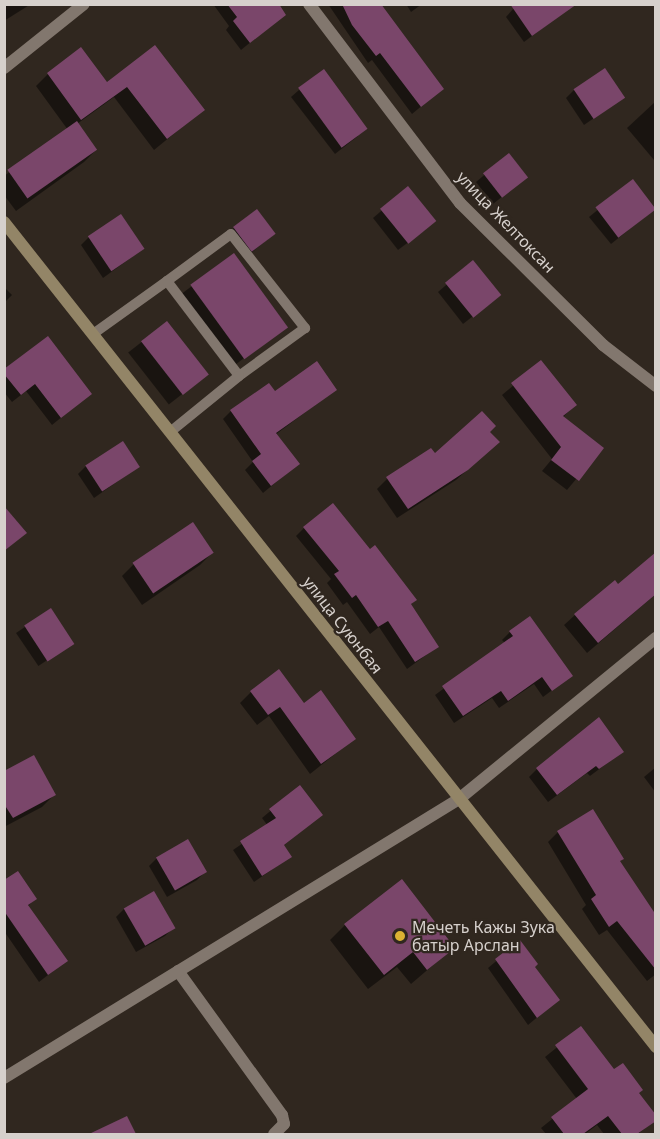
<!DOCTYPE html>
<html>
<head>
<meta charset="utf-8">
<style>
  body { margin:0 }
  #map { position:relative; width:660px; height:1139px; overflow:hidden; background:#30271f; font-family:"Noto Sans",sans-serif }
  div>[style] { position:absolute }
  .shadow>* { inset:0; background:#0007; transform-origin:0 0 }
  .building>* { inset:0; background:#7a466a; transform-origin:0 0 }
  .service>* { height:10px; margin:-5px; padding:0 5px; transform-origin:5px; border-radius:5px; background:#82776e }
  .minor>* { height:12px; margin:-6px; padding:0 6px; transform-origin:6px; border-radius:6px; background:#82776e }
  .secondary>* { height:12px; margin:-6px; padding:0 6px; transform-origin:6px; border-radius:6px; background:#938567 }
  .dots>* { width:16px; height:16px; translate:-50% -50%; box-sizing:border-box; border:3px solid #30271f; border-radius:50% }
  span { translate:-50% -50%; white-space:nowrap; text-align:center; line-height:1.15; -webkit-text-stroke:4.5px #30271f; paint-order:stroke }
  .street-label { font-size:16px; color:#d6d0cc }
  .poi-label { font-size:16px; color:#d6d0cc }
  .left { translate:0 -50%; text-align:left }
  .frame { position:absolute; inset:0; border:6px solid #d6d0cc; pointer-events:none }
</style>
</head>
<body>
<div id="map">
  <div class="shadow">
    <div style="clip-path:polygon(4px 4px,31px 4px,4px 21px)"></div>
    <div style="clip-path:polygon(213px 4px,277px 4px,285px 14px,241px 50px,226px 30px,229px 26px)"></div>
    <div style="clip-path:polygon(328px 4px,379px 4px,442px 89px,412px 114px,372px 60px,368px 63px)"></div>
    <div style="clip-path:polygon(406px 4px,422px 4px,411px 12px)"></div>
    <div style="clip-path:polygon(572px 6px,524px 42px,506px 17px,513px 9px)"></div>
    <div style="clip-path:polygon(155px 47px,203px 110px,154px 150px,114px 97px,77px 124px,96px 150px,84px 162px,16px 211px,4px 195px,4px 176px,68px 130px,36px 86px,48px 74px,106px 84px)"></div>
    <div style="clip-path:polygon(299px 90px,358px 136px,335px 154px,291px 97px)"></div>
    <div style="clip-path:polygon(574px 90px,623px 98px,584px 125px,566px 98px)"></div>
    <div style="clip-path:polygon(656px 101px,656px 159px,654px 160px,627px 128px)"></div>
    <div style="clip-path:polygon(508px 155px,518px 184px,493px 204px,476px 182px)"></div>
    <div style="clip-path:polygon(633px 181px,646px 216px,611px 244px,589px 217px)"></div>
    <div style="clip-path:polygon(408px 188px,426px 229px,398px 250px,373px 218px)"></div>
    <div style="clip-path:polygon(234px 228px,274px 234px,245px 258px,226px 236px)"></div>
    <div style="clip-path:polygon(89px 237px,143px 249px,103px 278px,81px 245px)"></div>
    <div style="left:233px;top:255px;width:89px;height:68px;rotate:53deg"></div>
    <div style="clip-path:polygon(473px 262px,491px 302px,463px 324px,438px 292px)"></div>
    <div style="clip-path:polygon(4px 287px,12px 295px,4px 303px)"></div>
    <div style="left:166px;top:323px;width:66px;height:48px;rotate:52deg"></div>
    <div style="clip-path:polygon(541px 362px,575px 405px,562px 418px,602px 448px,567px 490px,542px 471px,552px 459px,502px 395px)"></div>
    <div style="clip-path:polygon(4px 371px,90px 394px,52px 425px,26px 391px,12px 402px,4px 392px)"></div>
    <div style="clip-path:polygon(335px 390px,275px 435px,298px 464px,263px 493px,245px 470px,253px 462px,223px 419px,231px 411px,274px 393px)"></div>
    <div style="clip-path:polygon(488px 432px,487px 452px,456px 480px,397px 518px,377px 489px,387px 479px)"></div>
    <div style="clip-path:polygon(86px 466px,138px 467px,94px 498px,78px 474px)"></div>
    <div style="clip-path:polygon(304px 528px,370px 551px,397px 579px,399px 577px,415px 600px,410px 605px,437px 647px,407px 669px,379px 627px,370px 634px,347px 602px,343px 605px,327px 583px,331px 579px,296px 536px)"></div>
    <div style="clip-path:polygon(212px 553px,200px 565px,142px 605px,122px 576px,134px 564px)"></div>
    <div style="clip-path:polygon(656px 554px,656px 594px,587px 653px,564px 625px,575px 615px,618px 586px)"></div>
    <div style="left:50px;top:610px;width:40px;height:41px;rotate:56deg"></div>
    <div style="clip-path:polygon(510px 632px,571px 676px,543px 697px,534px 684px,499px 708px,492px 698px,454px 723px,435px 695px,505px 643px,502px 640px)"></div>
    <div style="clip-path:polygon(251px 692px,304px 705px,354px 739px,310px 774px,269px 716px,257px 725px,240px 703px)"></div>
    <div style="clip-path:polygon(622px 752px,590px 776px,587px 773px,548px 802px,529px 777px,537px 769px)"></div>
    <div style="clip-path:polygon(656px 767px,656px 793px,644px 777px)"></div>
    <div style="clip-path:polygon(4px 772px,54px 795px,42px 807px,4px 827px)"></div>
    <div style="clip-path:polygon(299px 787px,321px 815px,283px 846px,290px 857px,254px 882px,233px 850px,268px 826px,262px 818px)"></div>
    <div style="clip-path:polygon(558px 832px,619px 862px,656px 918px,656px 974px,647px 981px,607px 930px,599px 935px,582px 909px,586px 905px,548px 842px)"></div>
    <div style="clip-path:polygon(157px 858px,205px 872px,197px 880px,167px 897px,149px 866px)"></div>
    <div style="clip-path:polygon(4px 882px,35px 899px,27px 907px,66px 961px,39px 982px,4px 931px)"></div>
    <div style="clip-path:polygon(124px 909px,173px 928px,165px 936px,136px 952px,116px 917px)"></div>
    <div style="clip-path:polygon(345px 925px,453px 948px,411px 984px,397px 967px,368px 989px,330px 940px)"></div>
    <div style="clip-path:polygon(519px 942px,533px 967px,558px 1000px,528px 1025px,488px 968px)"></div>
    <div style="clip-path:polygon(581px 1028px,614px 1071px,637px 1093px,656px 1119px,638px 1134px,604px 1134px,597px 1125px,585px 1134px,546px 1134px,541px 1128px,577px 1099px,545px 1057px)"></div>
    <div style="clip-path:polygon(127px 1118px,134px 1134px,97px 1134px)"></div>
  </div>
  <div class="building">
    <div style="clip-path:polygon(227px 4px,279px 4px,286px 15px,250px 43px,233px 21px,237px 17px)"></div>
    <div style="clip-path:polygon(342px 4px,381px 4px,444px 89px,421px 107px,380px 53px,376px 56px,352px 25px)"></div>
    <div style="clip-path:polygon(510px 4px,577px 4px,532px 36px)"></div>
    <div style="clip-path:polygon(155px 45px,205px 110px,167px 139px,127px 87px,81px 120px,47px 73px,81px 47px,107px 82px)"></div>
    <div style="left:605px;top:68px;width:36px;height:38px;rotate:56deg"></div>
    <div style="left:324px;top:69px;width:74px;height:32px;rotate:54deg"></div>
    <div style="left:77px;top:121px;width:35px;height:85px;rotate:55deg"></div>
    <div style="left:509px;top:153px;width:31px;height:33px;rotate:52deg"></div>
    <div style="left:633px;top:179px;width:38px;height:47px;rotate:53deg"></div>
    <div style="left:408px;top:186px;width:45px;height:36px;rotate:51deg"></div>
    <div style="left:257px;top:209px;width:31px;height:30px;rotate:53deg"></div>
    <div style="left:121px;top:214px;width:42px;height:40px;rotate:56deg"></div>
    <div style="left:234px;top:253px;width:92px;height:54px;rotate:54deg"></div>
    <div style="left:473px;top:260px;width:45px;height:36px;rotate:51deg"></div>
    <div style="left:167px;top:321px;width:68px;height:33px;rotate:52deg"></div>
    <div style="clip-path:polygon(48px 336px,92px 394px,61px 418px,35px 384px,21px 395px,4px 374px,4px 369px)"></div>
    <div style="clip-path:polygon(541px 360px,577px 405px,563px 416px,604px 448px,579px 481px,551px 460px,561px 447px,511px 383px)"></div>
    <div style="clip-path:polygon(317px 361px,337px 390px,276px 433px,300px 464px,271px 486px,252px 461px,261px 454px,230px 410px,269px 383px,275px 391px)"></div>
    <div style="clip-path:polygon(482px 411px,496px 426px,490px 432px,500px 442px,468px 470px,408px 509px,386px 477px,431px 448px,435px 453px)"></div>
    <div style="left:123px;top:441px;width:31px;height:45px;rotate:57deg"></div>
    <div style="clip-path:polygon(333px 503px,370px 549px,375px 545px,417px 600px,411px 604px,439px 647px,415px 662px,388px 621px,378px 627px,356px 595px,352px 598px,334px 574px,339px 571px,303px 527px)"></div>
    <div style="clip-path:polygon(4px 506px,27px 533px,4px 551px)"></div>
    <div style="left:193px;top:522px;width:37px;height:73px;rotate:56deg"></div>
    <div style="clip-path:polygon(656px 552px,656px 594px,598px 643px,574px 614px,615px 580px,618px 584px)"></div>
    <div style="left:51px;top:608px;width:43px;height:32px;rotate:57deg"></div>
    <div style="clip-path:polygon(530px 616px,573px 676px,552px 691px,542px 677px,508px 701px,501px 691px,463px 716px,442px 686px,513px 636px,509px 631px)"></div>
    <div style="clip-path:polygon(279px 669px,304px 703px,321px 690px,356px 739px,321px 764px,280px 707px,268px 715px,250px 691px)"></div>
    <div style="clip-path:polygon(599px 717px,624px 752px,599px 769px,596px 766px,557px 795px,536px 768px)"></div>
    <div style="clip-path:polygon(34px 755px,56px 795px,13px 818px,4px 804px,4px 771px)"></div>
    <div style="clip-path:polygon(300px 785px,323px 815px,284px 845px,292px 857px,262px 876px,240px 841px,276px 818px,269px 809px)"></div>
    <div style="clip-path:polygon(593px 809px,624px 859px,620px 861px,656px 915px,656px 970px,617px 921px,609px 927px,591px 899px,596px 895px,557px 831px)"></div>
    <div style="left:188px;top:839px;width:38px;height:37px;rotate:60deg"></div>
    <div style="clip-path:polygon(18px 871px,37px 899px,28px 905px,68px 961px,48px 975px,4px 911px,4px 880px)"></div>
    <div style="clip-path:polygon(402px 879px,455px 948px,427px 970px,413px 952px,384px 975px,344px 924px)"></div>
    <div style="left:154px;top:891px;width:43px;height:35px;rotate:60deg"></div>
    <div style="clip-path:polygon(520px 940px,538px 964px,535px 967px,560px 1000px,537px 1018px,495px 959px)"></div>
    <div style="clip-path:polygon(581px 1026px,614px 1069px,623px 1063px,643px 1090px,639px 1093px,656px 1115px,656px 1121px,637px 1134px,622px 1134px,608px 1116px,583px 1134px,564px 1134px,551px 1117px,588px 1089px,555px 1045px)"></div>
    <div style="clip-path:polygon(127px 1116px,136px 1134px,89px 1134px)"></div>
  </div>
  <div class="service">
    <div style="left:167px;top:281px;width:79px;rotate:-36.3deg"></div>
    <div style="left:231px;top:234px;width:120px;rotate:51.8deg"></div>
    <div style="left:305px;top:328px;width:82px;rotate:144deg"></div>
    <div style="left:93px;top:334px;width:91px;rotate:-35.6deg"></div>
    <div style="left:167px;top:281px;width:119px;rotate:52.8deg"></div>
    <div style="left:239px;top:376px;width:89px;rotate:140.9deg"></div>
  </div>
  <div class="minor">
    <div style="left:309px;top:4px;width:250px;rotate:52.8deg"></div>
    <div style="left:460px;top:203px;width:202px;rotate:44.8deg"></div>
    <div style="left:603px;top:345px;width:67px;rotate:37.7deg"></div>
    <div style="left:4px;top:68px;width:102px;rotate:-38.7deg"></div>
    <div style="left:178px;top:971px;width:178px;rotate:54.2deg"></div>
    <div style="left:282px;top:1115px;width:9px;rotate:77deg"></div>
    <div style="left:284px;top:1124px;width:14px;rotate:135deg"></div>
    <div style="left:4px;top:1078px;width:534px;rotate:-31.52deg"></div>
    <div style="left:459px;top:799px;width:254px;rotate:-39.3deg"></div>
  </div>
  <div class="secondary">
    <div style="left:4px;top:222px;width:1052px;rotate:51.68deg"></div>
  </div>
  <div class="dots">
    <div style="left:400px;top:936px;background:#dcb233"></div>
  </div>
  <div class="street-label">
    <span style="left:506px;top:222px;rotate:46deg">улица Желтоксан</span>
    <span style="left:343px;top:625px;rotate:52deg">улица Суюнбая</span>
  </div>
  <div class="poi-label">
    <span class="left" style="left:412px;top:936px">Мечеть Кажы Зука<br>батыр Арслан</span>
  </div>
  <div class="frame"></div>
</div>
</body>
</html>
